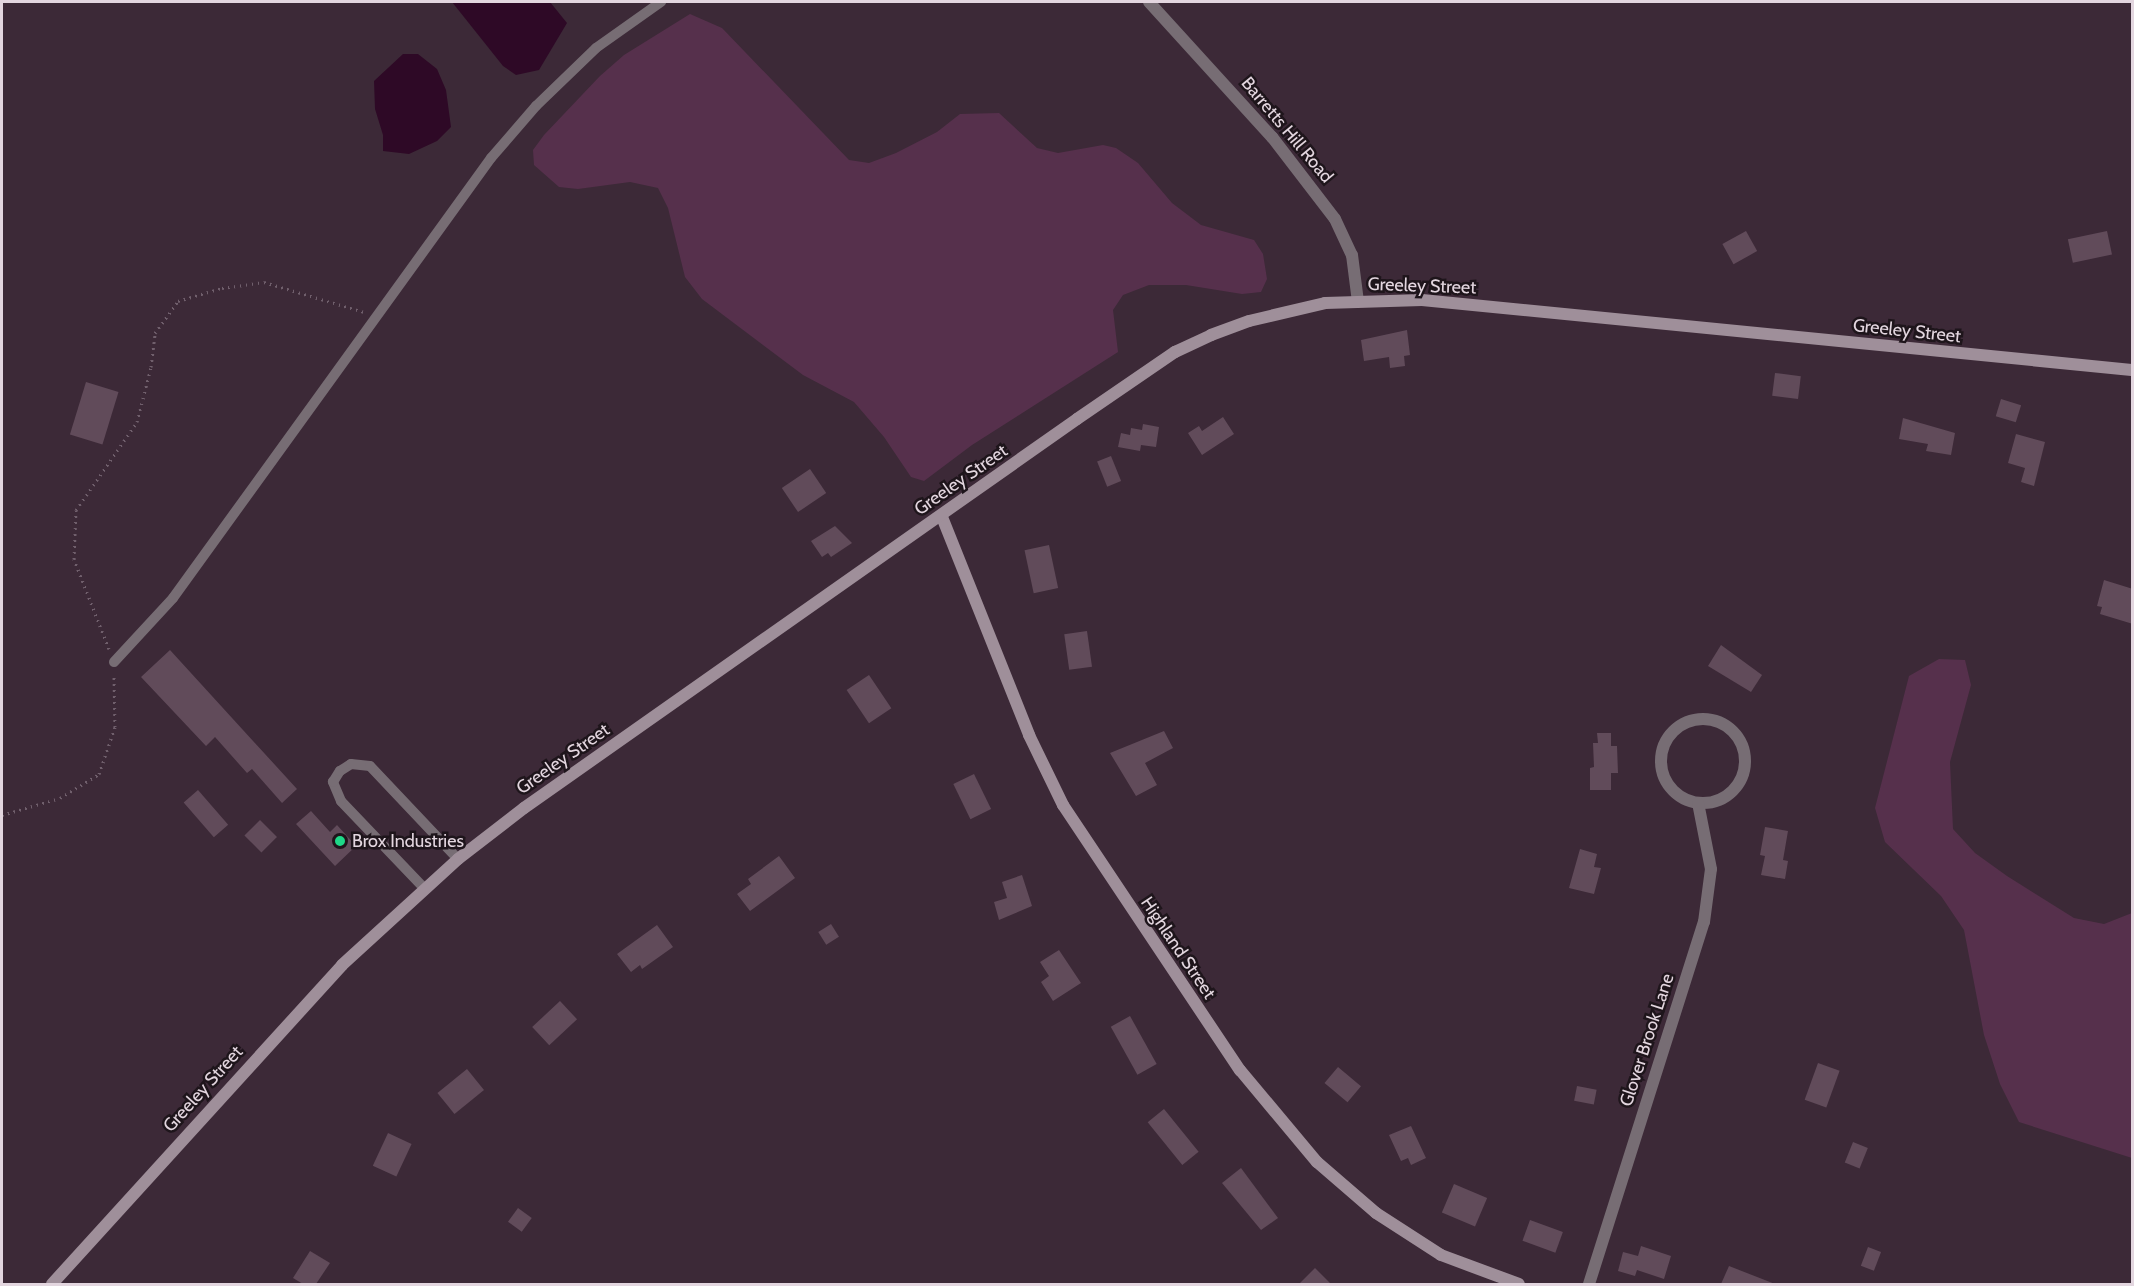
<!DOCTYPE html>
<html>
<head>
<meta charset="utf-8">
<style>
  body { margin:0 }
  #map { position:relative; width:2134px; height:1286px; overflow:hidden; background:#3c2937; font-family:Cabin,sans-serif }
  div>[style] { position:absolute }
  .green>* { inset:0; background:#56304c }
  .water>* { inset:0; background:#2e0926 }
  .building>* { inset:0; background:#614b5a; transform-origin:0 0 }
  .path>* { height:3px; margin-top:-1.5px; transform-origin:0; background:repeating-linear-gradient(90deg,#705f6c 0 1.5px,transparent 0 6px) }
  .lane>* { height:10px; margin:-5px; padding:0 5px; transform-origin:5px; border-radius:5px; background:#776d74 }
  .street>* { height:12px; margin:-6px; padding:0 6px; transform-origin:6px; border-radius:6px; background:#776d74 }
  .street>.ring { margin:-6px; padding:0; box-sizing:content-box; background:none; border:12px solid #776d74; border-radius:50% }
  .secondary>* { height:12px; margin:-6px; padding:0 6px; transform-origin:6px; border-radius:6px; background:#9f8f9a }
  .dots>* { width:16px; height:16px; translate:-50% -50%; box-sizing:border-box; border:3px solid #1e151b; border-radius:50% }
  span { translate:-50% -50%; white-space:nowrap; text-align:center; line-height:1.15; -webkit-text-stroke:5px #1e151b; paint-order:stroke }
  .street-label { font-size:18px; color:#e3d6df }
  .poi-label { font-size:18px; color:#e3d6df }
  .left { translate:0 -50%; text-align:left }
  .frame { position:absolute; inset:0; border:3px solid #e3d6df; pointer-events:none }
</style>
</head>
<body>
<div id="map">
  <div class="green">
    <div style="clip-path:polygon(690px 14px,722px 28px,849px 160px,869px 163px,896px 153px,937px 132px,960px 114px,999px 113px,1037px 148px,1058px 153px,1103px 145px,1116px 148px,1138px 163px,1172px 203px,1201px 225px,1254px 240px,1263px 254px,1267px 279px,1261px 292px,1242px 294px,1186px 285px,1149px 285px,1123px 295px,1113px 310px,1118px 352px,972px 445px,924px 481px,911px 477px,884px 437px,854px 402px,803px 375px,702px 299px,685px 277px,668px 208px,658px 188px,630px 182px,578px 189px,559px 187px,534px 165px,533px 150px,544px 135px,600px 76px,624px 55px)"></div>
    <div style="clip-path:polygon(1939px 659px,1965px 660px,1971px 685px,1950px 762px,1953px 829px,1975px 853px,2007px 876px,2074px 918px,2104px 924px,2132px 913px,2132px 1158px,2019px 1122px,2000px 1084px,1984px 1035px,1964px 930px,1941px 896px,1885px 842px,1875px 808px,1909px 676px)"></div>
  </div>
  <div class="water">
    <div style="clip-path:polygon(452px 2px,550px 2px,567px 23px,539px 70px,516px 75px,503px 66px)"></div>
    <div style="clip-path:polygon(403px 54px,418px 54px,437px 69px,446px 90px,451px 127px,437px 141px,409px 154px,383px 151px,383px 135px,375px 109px,374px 81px)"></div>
  </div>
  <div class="building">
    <div style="left:1746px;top:231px;width:23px;height:27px;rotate:61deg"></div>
    <div style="left:2107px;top:231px;width:24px;height:40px;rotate:78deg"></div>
    <div style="clip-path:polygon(1407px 330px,1410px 355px,1404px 356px,1405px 366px,1390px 368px,1389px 357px,1364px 361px,1361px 340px)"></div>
    <div style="left:1775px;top:373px;width:26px;height:23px;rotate:7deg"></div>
    <div style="left:86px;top:382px;width:34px;height:55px;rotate:17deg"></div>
    <div style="left:2001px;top:399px;width:21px;height:18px;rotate:17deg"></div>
    <div style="clip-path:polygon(1223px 417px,1234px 434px,1202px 455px,1188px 433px,1199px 426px,1202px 431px)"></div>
    <div style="clip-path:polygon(1903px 418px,1955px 433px,1951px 455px,1926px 451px,1928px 444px,1899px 439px)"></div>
    <div style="clip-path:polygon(1143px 424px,1159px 427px,1156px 447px,1141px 445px,1140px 451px,1118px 447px,1121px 433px,1130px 435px,1131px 428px,1142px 430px)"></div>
    <div style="clip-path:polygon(2016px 434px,2045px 442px,2034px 486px,2021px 482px,2025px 468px,2008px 463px)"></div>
    <div style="left:1111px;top:456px;width:27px;height:15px;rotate:68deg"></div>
    <div style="left:810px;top:469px;width:29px;height:34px;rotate:56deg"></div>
    <div style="clip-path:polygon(835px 526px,852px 543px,831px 557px,828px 553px,822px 557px,811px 541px)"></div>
    <div style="left:1049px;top:545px;width:44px;height:25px;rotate:78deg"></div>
    <div style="clip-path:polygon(2104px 580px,2133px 589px,2133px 624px,2100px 614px,2102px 607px,2097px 606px)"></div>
    <div style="left:1087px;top:631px;width:36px;height:23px;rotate:82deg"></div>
    <div style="clip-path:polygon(1721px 645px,1762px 675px,1751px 692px,1708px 666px)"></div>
    <div style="clip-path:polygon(170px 650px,297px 789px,282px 803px,252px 769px,247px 773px,215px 737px,206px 746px,141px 677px)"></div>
    <div style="left:869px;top:675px;width:40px;height:27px;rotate:56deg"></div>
    <div style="clip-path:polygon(1164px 731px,1173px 748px,1145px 763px,1157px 785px,1136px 796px,1110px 753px)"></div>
    <div style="clip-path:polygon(1597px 733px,1611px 733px,1611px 746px,1617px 746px,1618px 773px,1611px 773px,1611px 790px,1590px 790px,1590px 768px,1594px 767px,1593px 743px,1598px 743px)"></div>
    <div style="left:974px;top:774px;width:39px;height:23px;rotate:64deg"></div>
    <div style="left:198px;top:790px;width:46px;height:19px;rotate:49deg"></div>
    <div style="clip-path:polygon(311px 811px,330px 832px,337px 825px,356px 846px,335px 866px,296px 824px)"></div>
    <div style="left:260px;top:820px;width:24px;height:22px;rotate:45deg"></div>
    <div style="clip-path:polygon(1765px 827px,1788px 831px,1783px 860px,1788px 861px,1785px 879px,1761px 875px,1765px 856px,1760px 855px)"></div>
    <div style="clip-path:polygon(1580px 849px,1597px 854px,1594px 867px,1601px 868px,1594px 894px,1569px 888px)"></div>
    <div style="clip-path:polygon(779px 856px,795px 878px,750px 911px,737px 894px,751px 884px,748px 879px)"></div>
    <div style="clip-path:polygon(1022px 875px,1032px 906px,999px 920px,994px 902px,1007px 898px,1002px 882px)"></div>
    <div style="left:831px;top:924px;width:15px;height:15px;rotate:58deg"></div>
    <div style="clip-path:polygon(657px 925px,673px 947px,642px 969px,640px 965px,631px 972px,617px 954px)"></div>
    <div style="clip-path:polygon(1059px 950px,1081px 983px,1053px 1001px,1041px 982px,1049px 976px,1040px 962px)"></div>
    <div style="left:560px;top:1001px;width:25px;height:38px;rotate:47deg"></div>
    <div style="left:1130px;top:1016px;width:55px;height:22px;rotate:61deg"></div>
    <div style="left:1818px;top:1063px;width:23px;height:39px;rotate:20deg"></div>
    <div style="left:1338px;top:1067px;width:30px;height:21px;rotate:40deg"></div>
    <div style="left:467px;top:1069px;width:27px;height:38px;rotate:51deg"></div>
    <div style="left:1577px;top:1086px;width:20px;height:15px;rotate:11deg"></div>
    <div style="left:1164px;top:1109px;width:55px;height:21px;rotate:51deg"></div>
    <div style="clip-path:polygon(1411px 1126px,1426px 1158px,1411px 1165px,1408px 1158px,1401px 1161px,1389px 1135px)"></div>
    <div style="left:388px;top:1133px;width:26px;height:36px;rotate:25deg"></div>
    <div style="left:1853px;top:1142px;width:16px;height:22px;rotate:22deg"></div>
    <div style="clip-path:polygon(1241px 1168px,1278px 1218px,1261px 1230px,1222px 1183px)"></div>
    <div style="left:1454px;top:1184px;width:36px;height:31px;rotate:23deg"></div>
    <div style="left:518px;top:1208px;width:17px;height:17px;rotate:36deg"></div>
    <div style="left:1530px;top:1220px;width:35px;height:22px;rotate:20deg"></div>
    <div style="clip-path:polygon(1641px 1246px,1671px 1256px,1664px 1279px,1637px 1270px,1635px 1276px,1618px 1271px,1623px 1252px,1638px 1256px)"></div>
    <div style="left:1868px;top:1247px;width:14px;height:20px;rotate:21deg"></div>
    <div style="clip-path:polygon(310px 1251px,330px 1263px,316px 1284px,303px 1284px,293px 1278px)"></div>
    <div style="clip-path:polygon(1729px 1266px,1775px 1284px,1721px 1284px)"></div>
    <div style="clip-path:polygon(1315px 1268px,1331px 1284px,1299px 1284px)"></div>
  </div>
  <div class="path">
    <div style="left:109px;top:649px;width:97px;rotate:-111.3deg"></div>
    <div style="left:74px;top:559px;width:49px;rotate:-87.7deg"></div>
    <div style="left:76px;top:510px;width:107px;rotate:-55.3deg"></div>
    <div style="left:137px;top:422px;width:57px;rotate:-75.7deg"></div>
    <div style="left:151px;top:367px;width:34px;rotate:-83deg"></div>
    <div style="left:155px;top:333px;width:39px;rotate:-54deg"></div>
    <div style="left:178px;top:301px;width:46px;rotate:-16.5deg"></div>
    <div style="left:222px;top:288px;width:42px;rotate:-8.1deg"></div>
    <div style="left:264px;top:282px;width:104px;rotate:16.7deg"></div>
    <div style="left:2px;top:815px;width:60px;rotate:-16.3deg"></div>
    <div style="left:60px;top:798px;width:46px;rotate:-31.6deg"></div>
    <div style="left:99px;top:774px;width:50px;rotate:-71.2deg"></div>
    <div style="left:115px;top:727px;width:52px;rotate:-91.1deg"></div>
  </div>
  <div class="lane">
    <div style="left:114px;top:662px;width:87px;rotate:-47.3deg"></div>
    <div style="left:173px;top:598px;width:543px;rotate:-54.14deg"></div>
    <div style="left:491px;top:158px;width:69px;rotate:-49.1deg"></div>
    <div style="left:536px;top:106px;width:83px;rotate:-44deg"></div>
    <div style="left:596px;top:48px;width:80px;rotate:-35.3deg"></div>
    <div style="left:424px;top:888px;width:120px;rotate:-133.7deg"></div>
    <div style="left:341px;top:801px;width:21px;rotate:-113deg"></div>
    <div style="left:333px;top:782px;width:13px;rotate:-58deg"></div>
    <div style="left:340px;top:771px;width:13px;rotate:-32deg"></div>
    <div style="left:351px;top:764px;width:19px;rotate:6deg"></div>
    <div style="left:370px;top:766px;width:128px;rotate:46.6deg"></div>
  </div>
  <div class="street">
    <div style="left:1149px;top:2px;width:183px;rotate:47.7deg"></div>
    <div style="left:1272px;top:137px;width:103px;rotate:52.5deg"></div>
    <div style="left:1335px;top:219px;width:40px;rotate:65deg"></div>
    <div style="left:1352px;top:255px;width:47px;rotate:82.7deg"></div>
    <div class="ring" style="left:1661px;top:719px;width:72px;height:72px"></div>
    <div style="left:1589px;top:1284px;width:380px;rotate:-72.4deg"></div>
    <div style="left:1704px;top:922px;width:53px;rotate:-82.5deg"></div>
    <div style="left:1711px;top:869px;width:67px;rotate:-101.1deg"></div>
  </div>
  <div class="secondary">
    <div style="left:942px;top:517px;width:235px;rotate:68.2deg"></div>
    <div style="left:1029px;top:735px;width:78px;rotate:64.1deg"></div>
    <div style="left:1063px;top:805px;width:319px;rotate:56.3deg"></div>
    <div style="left:1240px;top:1070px;width:120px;rotate:50.1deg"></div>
    <div style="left:1317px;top:1162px;width:78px;rotate:40.8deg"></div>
    <div style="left:1376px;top:1213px;width:77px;rotate:32.9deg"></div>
    <div style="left:1441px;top:1255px;width:83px;rotate:20.4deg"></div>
    <div style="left:52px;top:1284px;width:431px;rotate:-47.7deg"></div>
    <div style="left:342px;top:965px;width:157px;rotate:-42.4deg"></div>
    <div style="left:458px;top:859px;width:83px;rotate:-37.7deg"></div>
    <div style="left:524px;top:808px;width:676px;rotate:-35.12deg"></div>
    <div style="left:1077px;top:419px;width:119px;rotate:-34.4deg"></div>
    <div style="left:1175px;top:352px;width:40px;rotate:-25deg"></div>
    <div style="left:1211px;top:335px;width:40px;rotate:-20.2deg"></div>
    <div style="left:1249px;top:321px;width:78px;rotate:-13.3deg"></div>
    <div style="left:1325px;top:303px;width:97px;rotate:-1.8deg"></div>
    <div style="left:1422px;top:300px;width:713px;rotate:5.63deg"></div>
  </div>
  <div class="dots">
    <div style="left:340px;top:841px;background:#1ed888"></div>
  </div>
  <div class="street-label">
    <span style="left:1287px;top:130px;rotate:50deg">Barretts Hill Road</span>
    <span style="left:1422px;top:286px;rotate:2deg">Greeley Street</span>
    <span style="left:1907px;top:331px;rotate:6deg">Greeley Street</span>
    <span style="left:961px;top:480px;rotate:-35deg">Greeley Street</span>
    <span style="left:563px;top:759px;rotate:-35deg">Greeley Street</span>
    <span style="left:1178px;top:948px;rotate:56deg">Highland Street</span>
    <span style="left:1647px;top:1040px;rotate:-72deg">Glover Brook Lane</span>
    <span style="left:203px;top:1089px;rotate:-48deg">Greeley Street</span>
  </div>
  <div class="poi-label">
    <span class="left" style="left:352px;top:841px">Brox Industries</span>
  </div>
  <div class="frame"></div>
</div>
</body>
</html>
